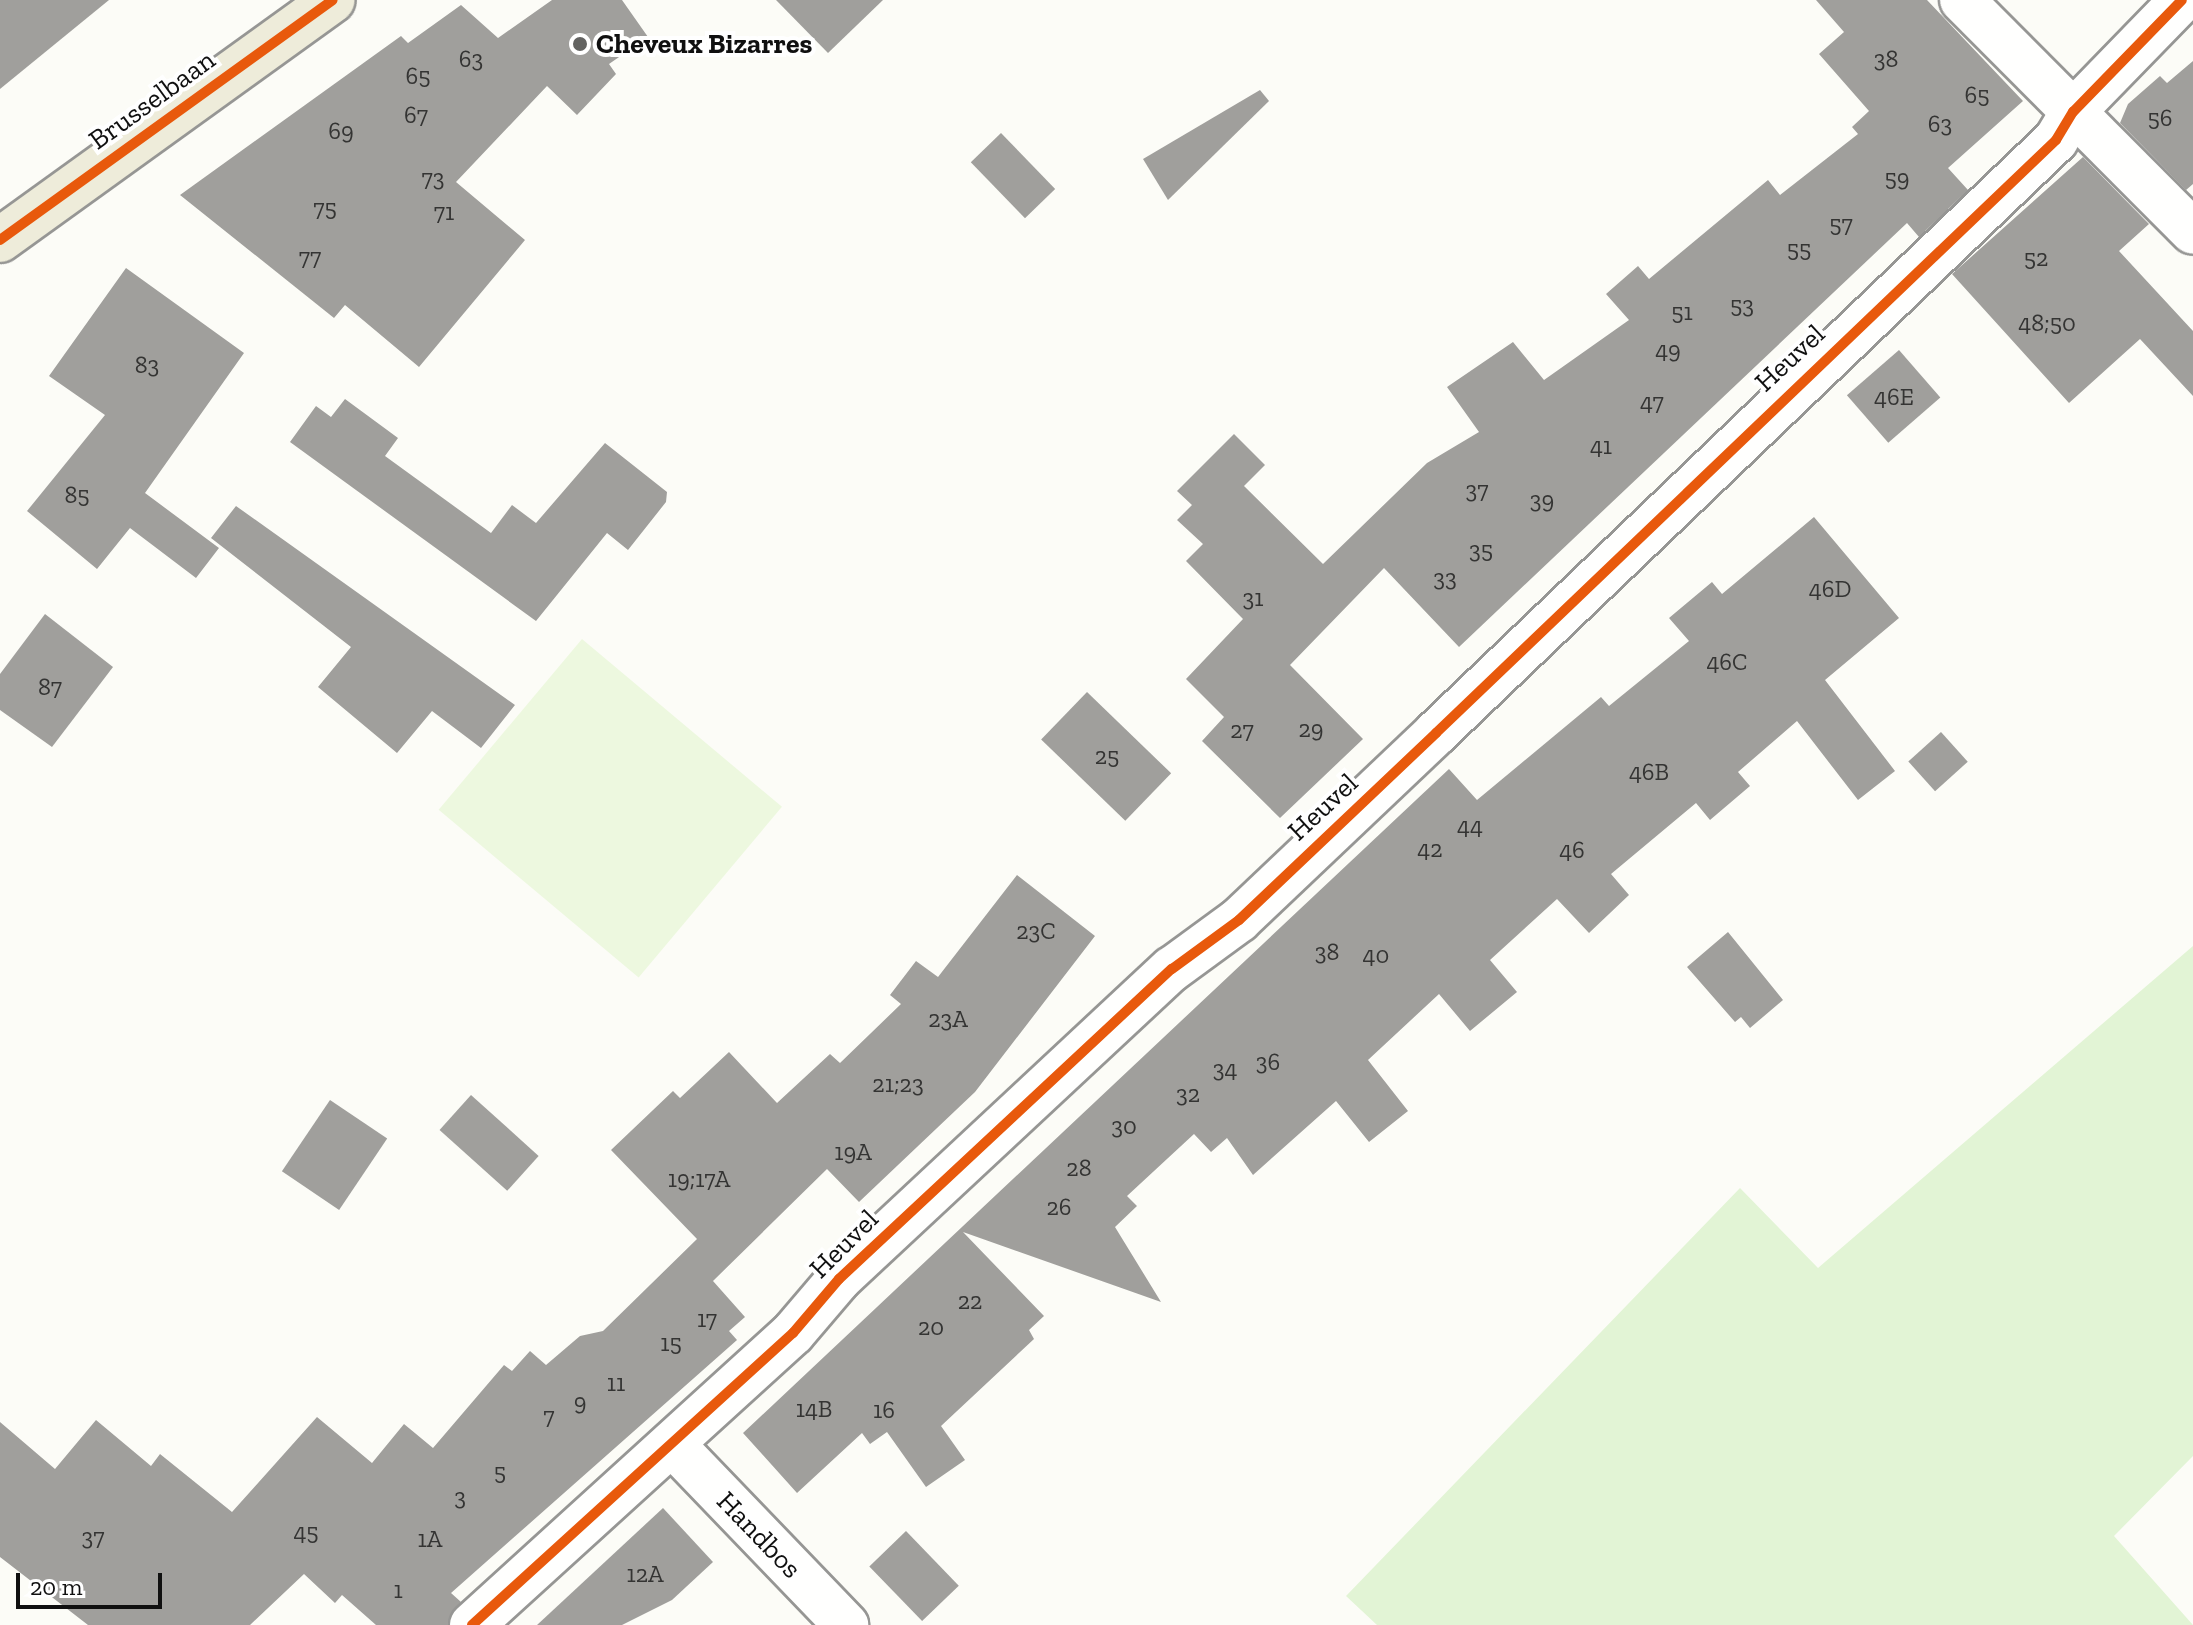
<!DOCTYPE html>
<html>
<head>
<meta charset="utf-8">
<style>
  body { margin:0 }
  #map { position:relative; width:2193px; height:1625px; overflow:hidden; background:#fcfcf7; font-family:"Zilla Slab",serif }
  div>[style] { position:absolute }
  .green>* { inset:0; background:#e2f4d5 }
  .pitch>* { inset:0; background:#edf8df; transform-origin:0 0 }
  .building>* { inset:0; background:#a09f9c; transform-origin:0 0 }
  .roads { filter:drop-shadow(2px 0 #969694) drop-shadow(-2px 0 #969694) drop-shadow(0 2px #969694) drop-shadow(0 -2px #969694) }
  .minor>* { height:44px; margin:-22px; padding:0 22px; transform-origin:22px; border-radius:22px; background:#fffffe }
  .primary>* { height:44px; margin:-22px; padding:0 22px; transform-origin:22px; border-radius:22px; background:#eeecda }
  .cycleway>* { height:10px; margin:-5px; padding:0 5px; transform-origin:5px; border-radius:5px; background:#e8590c }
  .dots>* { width:22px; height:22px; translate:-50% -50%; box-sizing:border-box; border:4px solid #fff; border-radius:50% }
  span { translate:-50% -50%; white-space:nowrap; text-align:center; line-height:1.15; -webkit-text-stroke:8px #fff; paint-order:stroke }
  .number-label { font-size:24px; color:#343433 }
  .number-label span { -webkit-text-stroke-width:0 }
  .poi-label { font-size:28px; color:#101010; font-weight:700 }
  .left { translate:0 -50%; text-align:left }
  .street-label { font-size:28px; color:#101010 }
  .scale { position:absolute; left:16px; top:1573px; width:146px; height:36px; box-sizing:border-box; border:4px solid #101010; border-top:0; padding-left:10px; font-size:24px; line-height:28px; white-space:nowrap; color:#101010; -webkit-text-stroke:6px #fff; paint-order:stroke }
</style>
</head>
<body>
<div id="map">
  <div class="green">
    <div style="clip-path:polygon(2193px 946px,2193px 1456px,2114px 1536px,2193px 1625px,1377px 1625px,1346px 1596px,1740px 1188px,1818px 1268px)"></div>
  </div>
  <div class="pitch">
    <div style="left:582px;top:639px;width:261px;height:223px;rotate:40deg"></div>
  </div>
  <div class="building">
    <div style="clip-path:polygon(0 0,109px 0,0 89px)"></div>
    <div style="clip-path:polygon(552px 0,622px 0,648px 37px,609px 64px,616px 74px,577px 115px,547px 86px,456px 182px,525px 240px,419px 367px,345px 305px,334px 318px,180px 195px,401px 36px,408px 43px,461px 5px,498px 38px)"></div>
    <div style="clip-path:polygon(776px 0,883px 0,828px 53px)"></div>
    <div style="clip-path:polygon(1816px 0,1927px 0,2023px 101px,1948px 168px,1968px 190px,1919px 237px,1907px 223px,1459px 647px,1384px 568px,1290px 665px,1363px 739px,1280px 818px,1202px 741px,1224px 717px,1186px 679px,1243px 619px,1186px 561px,1203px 544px,1177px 520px,1192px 505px,1177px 491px,1234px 434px,1265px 465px,1244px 486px,1323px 564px,1427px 463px,1479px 432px,1447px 387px,1513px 342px,1544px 380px,1629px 320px,1606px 294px,1638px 266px,1649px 279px,1768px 180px,1780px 195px,1858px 134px,1852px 127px,1869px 111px,1819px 54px,1844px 32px)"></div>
    <div style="clip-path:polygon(2193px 61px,2193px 184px,2186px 190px,2120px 123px,2128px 104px,2160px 76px,2167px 83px)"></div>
    <div style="clip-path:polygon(1260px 90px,1269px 101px,1168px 200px,1143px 159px)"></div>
    <div style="left:1001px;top:133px;width:78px;height:42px;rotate:46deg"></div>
    <div style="clip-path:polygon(2083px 157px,2149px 224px,2119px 251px,2193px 331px,2193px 396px,2140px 339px,2069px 403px,1952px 274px)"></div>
    <div style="clip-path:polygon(126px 268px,244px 353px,145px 493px,219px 548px,196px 578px,130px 528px,97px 569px,27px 511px,105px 415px,49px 376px)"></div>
    <div style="left:1899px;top:350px;width:63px;height:69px;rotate:49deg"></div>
    <div style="clip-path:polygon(345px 399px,398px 438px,385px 456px,491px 533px,512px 505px,536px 523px,605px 443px,667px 492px,666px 502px,628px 550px,607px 533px,536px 621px,290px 442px,316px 406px,331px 417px)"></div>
    <div style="clip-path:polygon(236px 506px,515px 705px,481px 748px,432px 711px,397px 753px,318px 687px,351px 647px,211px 538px)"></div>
    <div style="clip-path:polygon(1814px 517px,1899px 618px,1825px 680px,1895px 771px,1858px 800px,1797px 721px,1738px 772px,1750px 786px,1710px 820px,1696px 803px,1611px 874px,1629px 895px,1589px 933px,1557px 899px,1490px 960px,1517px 992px,1470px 1031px,1439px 994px,1368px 1060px,1408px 1111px,1369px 1142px,1336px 1101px,1253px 1175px,1227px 1138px,1211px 1152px,1194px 1134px,1127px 1196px,1137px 1206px,1115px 1227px,1161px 1302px,963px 1232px,1044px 1316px,1029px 1330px,1034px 1339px,941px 1426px,965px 1460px,926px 1487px,887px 1432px,870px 1444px,862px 1433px,797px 1493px,743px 1433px,1449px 769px,1477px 800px,1601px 697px,1609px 706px,1689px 641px,1669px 618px,1712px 582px,1722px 594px)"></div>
    <div style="clip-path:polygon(45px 614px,113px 667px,52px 747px,0 710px,0 674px)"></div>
    <div style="left:1087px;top:692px;width:117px;height:66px;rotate:44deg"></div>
    <div style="left:1941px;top:732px;width:40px;height:44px;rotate:48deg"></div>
    <div style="clip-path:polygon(1017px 875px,1095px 936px,975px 1092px,859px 1202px,827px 1169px,713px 1281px,745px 1317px,729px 1331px,737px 1340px,451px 1593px,461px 1602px,448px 1625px,376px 1625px,342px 1595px,335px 1603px,304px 1574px,250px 1625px,88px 1625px,0 1557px,0 1422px,55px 1469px,96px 1420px,151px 1466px,160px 1454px,232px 1512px,317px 1417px,372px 1463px,404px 1424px,433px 1448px,504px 1365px,512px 1371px,530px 1351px,546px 1365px,580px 1336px,603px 1331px,697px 1239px,611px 1150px,673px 1091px,680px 1098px,729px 1052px,777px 1103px,830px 1054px,840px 1063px,901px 1004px,890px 995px,916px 961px,938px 977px)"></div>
    <div style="clip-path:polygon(1728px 932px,1783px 1000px,1750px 1028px,1741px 1017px,1735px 1022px,1687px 967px)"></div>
    <div style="left:471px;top:1095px;width:91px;height:47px;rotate:42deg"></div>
    <div style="left:330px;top:1100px;width:69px;height:86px;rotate:34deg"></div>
    <div style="clip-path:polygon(663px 1508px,713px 1562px,672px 1600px,622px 1625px,537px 1625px)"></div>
    <div style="left:906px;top:1531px;width:76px;height:51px;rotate:46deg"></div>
  </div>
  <div class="roads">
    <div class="minor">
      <div style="left:1962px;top:0;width:327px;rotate:45.1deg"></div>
      <div style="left:673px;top:1445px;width:250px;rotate:46.1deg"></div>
      <div style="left:472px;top:1625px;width:434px;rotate:-42.3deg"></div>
      <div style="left:793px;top:1333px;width:71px;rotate:-49.6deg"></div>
      <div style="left:839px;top:1279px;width:455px;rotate:-43deg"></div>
      <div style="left:1172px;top:969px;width:83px;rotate:-36.2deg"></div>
      <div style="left:1239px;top:920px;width:272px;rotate:-43.5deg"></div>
      <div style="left:1436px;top:733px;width:858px;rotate:-43.72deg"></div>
      <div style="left:2056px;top:140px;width:33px;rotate:-59deg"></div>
      <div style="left:2073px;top:112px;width:156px;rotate:-45.8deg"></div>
    </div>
    <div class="primary">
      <div style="left:0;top:240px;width:410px;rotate:-35.8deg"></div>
    </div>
  </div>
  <div class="cycleway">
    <div style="left:0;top:240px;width:410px;rotate:-35.8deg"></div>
    <div style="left:472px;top:1625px;width:434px;rotate:-42.3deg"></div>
    <div style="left:793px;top:1333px;width:71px;rotate:-49.6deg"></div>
    <div style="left:839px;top:1279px;width:455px;rotate:-43deg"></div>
    <div style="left:1172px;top:969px;width:83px;rotate:-36.2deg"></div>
    <div style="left:1239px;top:920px;width:272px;rotate:-43.5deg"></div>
    <div style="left:1436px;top:733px;width:858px;rotate:-43.72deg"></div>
    <div style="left:2056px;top:140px;width:33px;rotate:-59deg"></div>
    <div style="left:2073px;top:112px;width:156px;rotate:-45.8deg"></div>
  </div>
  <div class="dots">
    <div style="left:580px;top:44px;background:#636361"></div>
  </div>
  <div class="number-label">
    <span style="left:471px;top:59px">63</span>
    <span style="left:1886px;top:59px">38</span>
    <span style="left:418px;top:76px">65</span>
    <span style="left:1977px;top:95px">65</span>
    <span style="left:416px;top:115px">67</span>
    <span style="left:2160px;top:118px">56</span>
    <span style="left:1940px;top:124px">63</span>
    <span style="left:341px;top:131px">69</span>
    <span style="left:433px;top:178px">73</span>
    <span style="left:1897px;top:178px">59</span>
    <span style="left:325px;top:208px">75</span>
    <span style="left:444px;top:212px">71</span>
    <span style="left:1841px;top:224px">57</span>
    <span style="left:1799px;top:249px">55</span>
    <span style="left:310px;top:257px">77</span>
    <span style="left:2036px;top:258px">52</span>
    <span style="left:1742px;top:305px">53</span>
    <span style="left:1682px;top:312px">51</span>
    <span style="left:2047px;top:323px">48;50</span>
    <span style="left:1668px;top:350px">49</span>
    <span style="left:147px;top:365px">83</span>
    <span style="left:1894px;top:397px">46E</span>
    <span style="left:1652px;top:402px">47</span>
    <span style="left:1601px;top:446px">41</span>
    <span style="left:1477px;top:490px">37</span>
    <span style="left:77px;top:495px">85</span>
    <span style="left:1542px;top:500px">39</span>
    <span style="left:1481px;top:550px">35</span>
    <span style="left:1445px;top:578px">33</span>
    <span style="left:1830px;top:589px">46D</span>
    <span style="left:1253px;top:598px">31</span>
    <span style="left:1727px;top:662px">46C</span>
    <span style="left:50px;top:687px">87</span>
    <span style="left:1311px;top:729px">29</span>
    <span style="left:1242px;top:730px">27</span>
    <span style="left:1107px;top:756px">25</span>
    <span style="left:1649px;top:772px">46B</span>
    <span style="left:1470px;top:826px">44</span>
    <span style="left:1430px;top:849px">42</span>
    <span style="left:1572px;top:850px">46</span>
    <span style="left:1036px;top:931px">23C</span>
    <span style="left:1327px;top:952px">38</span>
    <span style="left:1376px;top:955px">40</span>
    <span style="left:948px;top:1019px">23A</span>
    <span style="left:1268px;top:1062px">36</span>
    <span style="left:1225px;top:1069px">34</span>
    <span style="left:898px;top:1084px">21;23</span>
    <span style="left:1188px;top:1094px">32</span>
    <span style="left:1124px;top:1126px">30</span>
    <span style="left:853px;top:1152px">19A</span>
    <span style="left:1079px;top:1168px">28</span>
    <span style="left:699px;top:1179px">19;17A</span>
    <span style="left:1059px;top:1207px">26</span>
    <span style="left:970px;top:1301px">22</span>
    <span style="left:707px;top:1319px">17</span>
    <span style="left:931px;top:1327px">20</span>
    <span style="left:671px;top:1343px">15</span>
    <span style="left:616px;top:1383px">11</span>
    <span style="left:580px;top:1402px">9</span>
    <span style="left:814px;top:1409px">14B</span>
    <span style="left:884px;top:1410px">16</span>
    <span style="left:549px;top:1416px">7</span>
    <span style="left:500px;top:1472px">5</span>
    <span style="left:460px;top:1497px">3</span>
    <span style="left:306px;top:1532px">45</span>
    <span style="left:93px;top:1537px">37</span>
    <span style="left:430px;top:1539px">1A</span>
    <span style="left:645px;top:1574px">12A</span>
    <span style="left:398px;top:1590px">1</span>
  </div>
  <div class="poi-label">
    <span class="left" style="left:596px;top:44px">Cheveux Bizarres</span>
  </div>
  <div class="street-label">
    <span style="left:152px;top:100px;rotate:-36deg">Brusselbaan</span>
    <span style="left:1790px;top:358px;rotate:-43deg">Heuvel</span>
    <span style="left:1323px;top:807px;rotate:-43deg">Heuvel</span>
    <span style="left:844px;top:1244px;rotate:-45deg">Heuvel</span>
    <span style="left:759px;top:1535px;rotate:46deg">Handbos</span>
  </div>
  <div class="scale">20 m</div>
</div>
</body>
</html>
